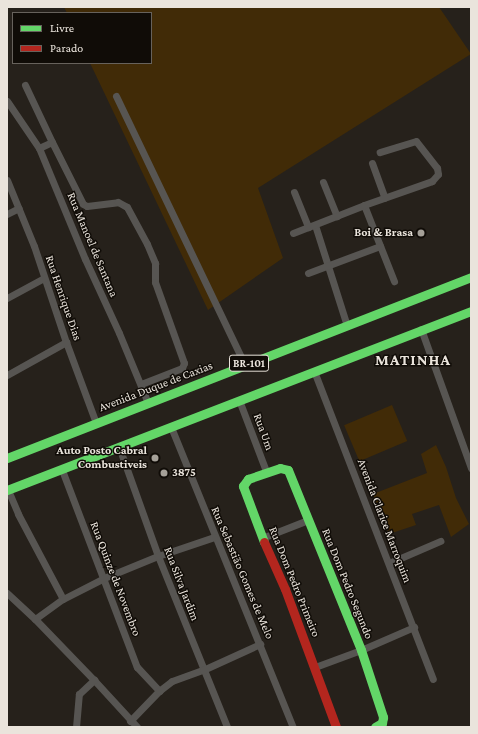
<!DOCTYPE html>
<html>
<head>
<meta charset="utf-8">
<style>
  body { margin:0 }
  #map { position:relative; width:478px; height:734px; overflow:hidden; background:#26211b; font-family:"Crimson Pro",serif }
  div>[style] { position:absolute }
  .green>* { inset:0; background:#412b07; transform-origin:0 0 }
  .street>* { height:7px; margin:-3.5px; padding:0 3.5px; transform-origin:3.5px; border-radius:3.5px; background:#575552 }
  .fast>* { height:9px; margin:-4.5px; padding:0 4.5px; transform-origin:4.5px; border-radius:4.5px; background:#63d668 }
  .jam>* { height:9px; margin:-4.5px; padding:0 4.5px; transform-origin:4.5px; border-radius:4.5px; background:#b3261e }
  .dots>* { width:11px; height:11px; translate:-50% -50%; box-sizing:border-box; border:2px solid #100c07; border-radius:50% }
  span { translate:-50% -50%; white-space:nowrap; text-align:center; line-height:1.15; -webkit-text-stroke:3px #100c07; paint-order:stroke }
  .shield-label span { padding:1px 3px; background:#100c07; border:1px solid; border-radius:3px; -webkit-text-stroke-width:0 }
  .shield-label { font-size:11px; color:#eae4dc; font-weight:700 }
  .poi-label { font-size:12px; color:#eae4dc; font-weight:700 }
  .right { translate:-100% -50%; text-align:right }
  .left { translate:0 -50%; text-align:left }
  .street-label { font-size:12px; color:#eae4dc }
  .district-label { font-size:16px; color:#eae4dc; font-weight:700; letter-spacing:1px }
  .frame { position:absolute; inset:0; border:8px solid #eae4dc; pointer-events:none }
  .legend { position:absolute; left:12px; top:12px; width:140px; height:52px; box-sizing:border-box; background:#100c07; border:1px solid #67625c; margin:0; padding:5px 7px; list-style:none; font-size:12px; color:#eae4dc }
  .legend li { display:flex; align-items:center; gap:8px; height:20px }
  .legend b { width:20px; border:1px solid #67625c }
</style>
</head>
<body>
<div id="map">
  <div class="green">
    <div style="clip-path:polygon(64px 7px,439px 7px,471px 54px,258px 188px,283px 258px,208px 310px,90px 63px,151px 63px,151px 13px,67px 13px)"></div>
    <div style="left:392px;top:405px;width:39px;height:52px;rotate:67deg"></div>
    <div style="clip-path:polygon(436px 445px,446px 467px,456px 498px,469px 524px,451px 537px,439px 505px,412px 514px,416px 525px,389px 534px,373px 494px,427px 473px,421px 454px)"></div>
  </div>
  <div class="street">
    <div style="left:25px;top:85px;width:63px;rotate:64.7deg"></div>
    <div style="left:116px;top:96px;width:298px;rotate:64.4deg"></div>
    <div style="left:7px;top:101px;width:57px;rotate:55.8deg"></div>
    <div style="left:39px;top:148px;width:120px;rotate:67.5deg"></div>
    <div style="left:85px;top:259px;width:81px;rotate:65.3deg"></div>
    <div style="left:119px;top:333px;width:76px;rotate:67.5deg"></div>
    <div style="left:39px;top:148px;width:14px;rotate:-25deg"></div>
    <div style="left:52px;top:142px;width:69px;rotate:63.4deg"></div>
    <div style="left:83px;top:204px;width:4px;rotate:27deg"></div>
    <div style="left:87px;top:206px;width:31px;rotate:-7deg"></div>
    <div style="left:118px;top:202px;width:10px;rotate:29deg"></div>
    <div style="left:127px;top:207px;width:42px;rotate:61.6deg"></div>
    <div style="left:147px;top:244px;width:21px;rotate:67deg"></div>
    <div style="left:155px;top:263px;width:19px;rotate:90deg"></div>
    <div style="left:155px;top:282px;width:86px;rotate:70.3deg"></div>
    <div style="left:184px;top:363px;width:5px;rotate:112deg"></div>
    <div style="left:182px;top:368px;width:44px;rotate:158.7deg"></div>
    <div style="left:372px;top:163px;width:37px;rotate:70deg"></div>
    <div style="left:7px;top:180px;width:71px;rotate:67.8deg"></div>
    <div style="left:34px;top:246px;width:101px;rotate:71.6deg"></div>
    <div style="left:66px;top:342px;width:86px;rotate:69.7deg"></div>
    <div style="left:323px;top:182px;width:37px;rotate:68deg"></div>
    <div style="left:294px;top:192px;width:38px;rotate:68deg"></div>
    <div style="left:364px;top:205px;width:82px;rotate:68.5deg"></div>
    <div style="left:7px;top:214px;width:13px;rotate:-27deg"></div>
    <div style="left:315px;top:225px;width:106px;rotate:72.4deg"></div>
    <div style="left:293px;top:233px;width:76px;rotate:-21.5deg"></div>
    <div style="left:364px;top:205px;width:72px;rotate:-19.4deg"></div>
    <div style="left:432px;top:181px;width:9px;rotate:-49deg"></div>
    <div style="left:438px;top:174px;width:6px;rotate:-99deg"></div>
    <div style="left:437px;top:168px;width:34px;rotate:-128deg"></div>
    <div style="left:416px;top:141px;width:38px;rotate:163deg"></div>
    <div style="left:308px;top:273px;width:77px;rotate:-20.6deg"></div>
    <div style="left:7px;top:298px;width:42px;rotate:-28.4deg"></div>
    <div style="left:421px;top:329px;width:148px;rotate:70.2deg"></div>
    <div style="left:314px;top:371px;width:330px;rotate:68.9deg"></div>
    <div style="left:7px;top:375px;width:68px;rotate:-29.2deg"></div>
    <div style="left:239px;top:400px;width:76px;rotate:69.2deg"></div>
    <div style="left:171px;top:427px;width:324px;rotate:67.9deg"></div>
    <div style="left:119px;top:447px;width:116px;rotate:70.3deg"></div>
    <div style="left:158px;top:556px;width:184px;rotate:68deg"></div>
    <div style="left:62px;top:470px;width:211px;rotate:69.2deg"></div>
    <div style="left:137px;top:667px;width:33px;rotate:47deg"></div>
    <div style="left:8px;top:490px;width:26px;rotate:67deg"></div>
    <div style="left:18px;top:514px;width:96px;rotate:62.1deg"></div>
    <div style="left:262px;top:538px;width:49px;rotate:-21.4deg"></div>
    <div style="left:389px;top:563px;width:56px;rotate:-23.3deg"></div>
    <div style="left:7px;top:593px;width:38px;rotate:43deg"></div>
    <div style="left:35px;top:619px;width:85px;rotate:46deg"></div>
    <div style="left:94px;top:680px;width:64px;rotate:47.5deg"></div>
    <div style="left:35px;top:619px;width:34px;rotate:-36deg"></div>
    <div style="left:63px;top:599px;width:46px;rotate:-27.1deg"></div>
    <div style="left:104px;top:578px;width:58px;rotate:-22.2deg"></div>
    <div style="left:158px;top:556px;width:59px;rotate:-18.7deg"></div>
    <div style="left:315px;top:667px;width:49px;rotate:-20.3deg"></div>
    <div style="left:361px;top:650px;width:58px;rotate:-23.5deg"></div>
    <div style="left:130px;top:721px;width:42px;rotate:-46deg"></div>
    <div style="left:159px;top:691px;width:16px;rotate:-38deg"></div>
    <div style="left:172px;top:681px;width:33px;rotate:-20deg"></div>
    <div style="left:203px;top:670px;width:63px;rotate:-24.5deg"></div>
    <div style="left:76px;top:727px;width:33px;rotate:-85deg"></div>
    <div style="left:79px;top:694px;width:21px;rotate:-43deg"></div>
  </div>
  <div class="fast">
    <div style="left:7px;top:458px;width:498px;rotate:-21.3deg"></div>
    <div style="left:7px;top:490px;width:497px;rotate:-21.1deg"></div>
    <div style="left:264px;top:542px;width:60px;rotate:-110.6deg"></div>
    <div style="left:243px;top:486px;width:9px;rotate:-54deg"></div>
    <div style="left:248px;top:479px;width:34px;rotate:-19deg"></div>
    <div style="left:280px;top:468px;width:8px;rotate:14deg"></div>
    <div style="left:288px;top:470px;width:194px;rotate:67.9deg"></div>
    <div style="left:361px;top:650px;width:71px;rotate:71.8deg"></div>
    <div style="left:383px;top:717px;width:6px;rotate:99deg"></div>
    <div style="left:382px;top:723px;width:8px;rotate:150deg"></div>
  </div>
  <div class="jam">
    <div style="left:264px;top:542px;width:51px;rotate:65.9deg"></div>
    <div style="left:285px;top:589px;width:147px;rotate:69.7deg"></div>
  </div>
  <div class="dots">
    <div style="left:421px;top:233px;background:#a5a098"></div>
    <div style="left:155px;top:458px;background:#a5a098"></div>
    <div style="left:164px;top:473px;background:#a5a098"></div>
  </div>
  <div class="shield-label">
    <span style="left:249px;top:363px">BR-101</span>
  </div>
  <div class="poi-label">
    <span class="right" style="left:413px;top:233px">Boi &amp; Brasa</span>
    <span class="right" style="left:147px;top:458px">Auto Posto Cabral<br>Combustiveis</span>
    <span class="left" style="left:172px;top:473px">3875</span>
  </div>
  <div class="street-label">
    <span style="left:92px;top:245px;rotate:67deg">Rua Manoel de Santana</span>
    <span style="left:63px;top:298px;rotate:71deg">Rua Henrique Dias</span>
    <span style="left:156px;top:387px;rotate:-21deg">Avenida Duque de Caxias</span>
    <span style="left:263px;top:432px;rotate:70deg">Rua Um</span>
    <span style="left:384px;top:521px;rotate:69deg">Avenida Clarice Marroquim</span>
    <span style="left:242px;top:573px;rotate:67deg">Rua Sebastião Gomes de Melo</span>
    <span style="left:115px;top:579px;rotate:69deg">Rua Quinze de Novembro</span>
    <span style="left:294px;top:582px;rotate:68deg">Rua Dom Pedro Primeiro</span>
    <span style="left:181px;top:584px;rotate:69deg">Rua Silva Jardim</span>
    <span style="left:347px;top:584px;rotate:68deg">Rua Dom Pedro Segundo</span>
  </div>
  <div class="district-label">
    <span style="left:413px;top:360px">MATINHA</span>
  </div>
  <div class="frame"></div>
  <ul class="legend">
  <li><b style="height:5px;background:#63d668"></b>Livre</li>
  <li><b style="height:5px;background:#b3261e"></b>Parado</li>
  </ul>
</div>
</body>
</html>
